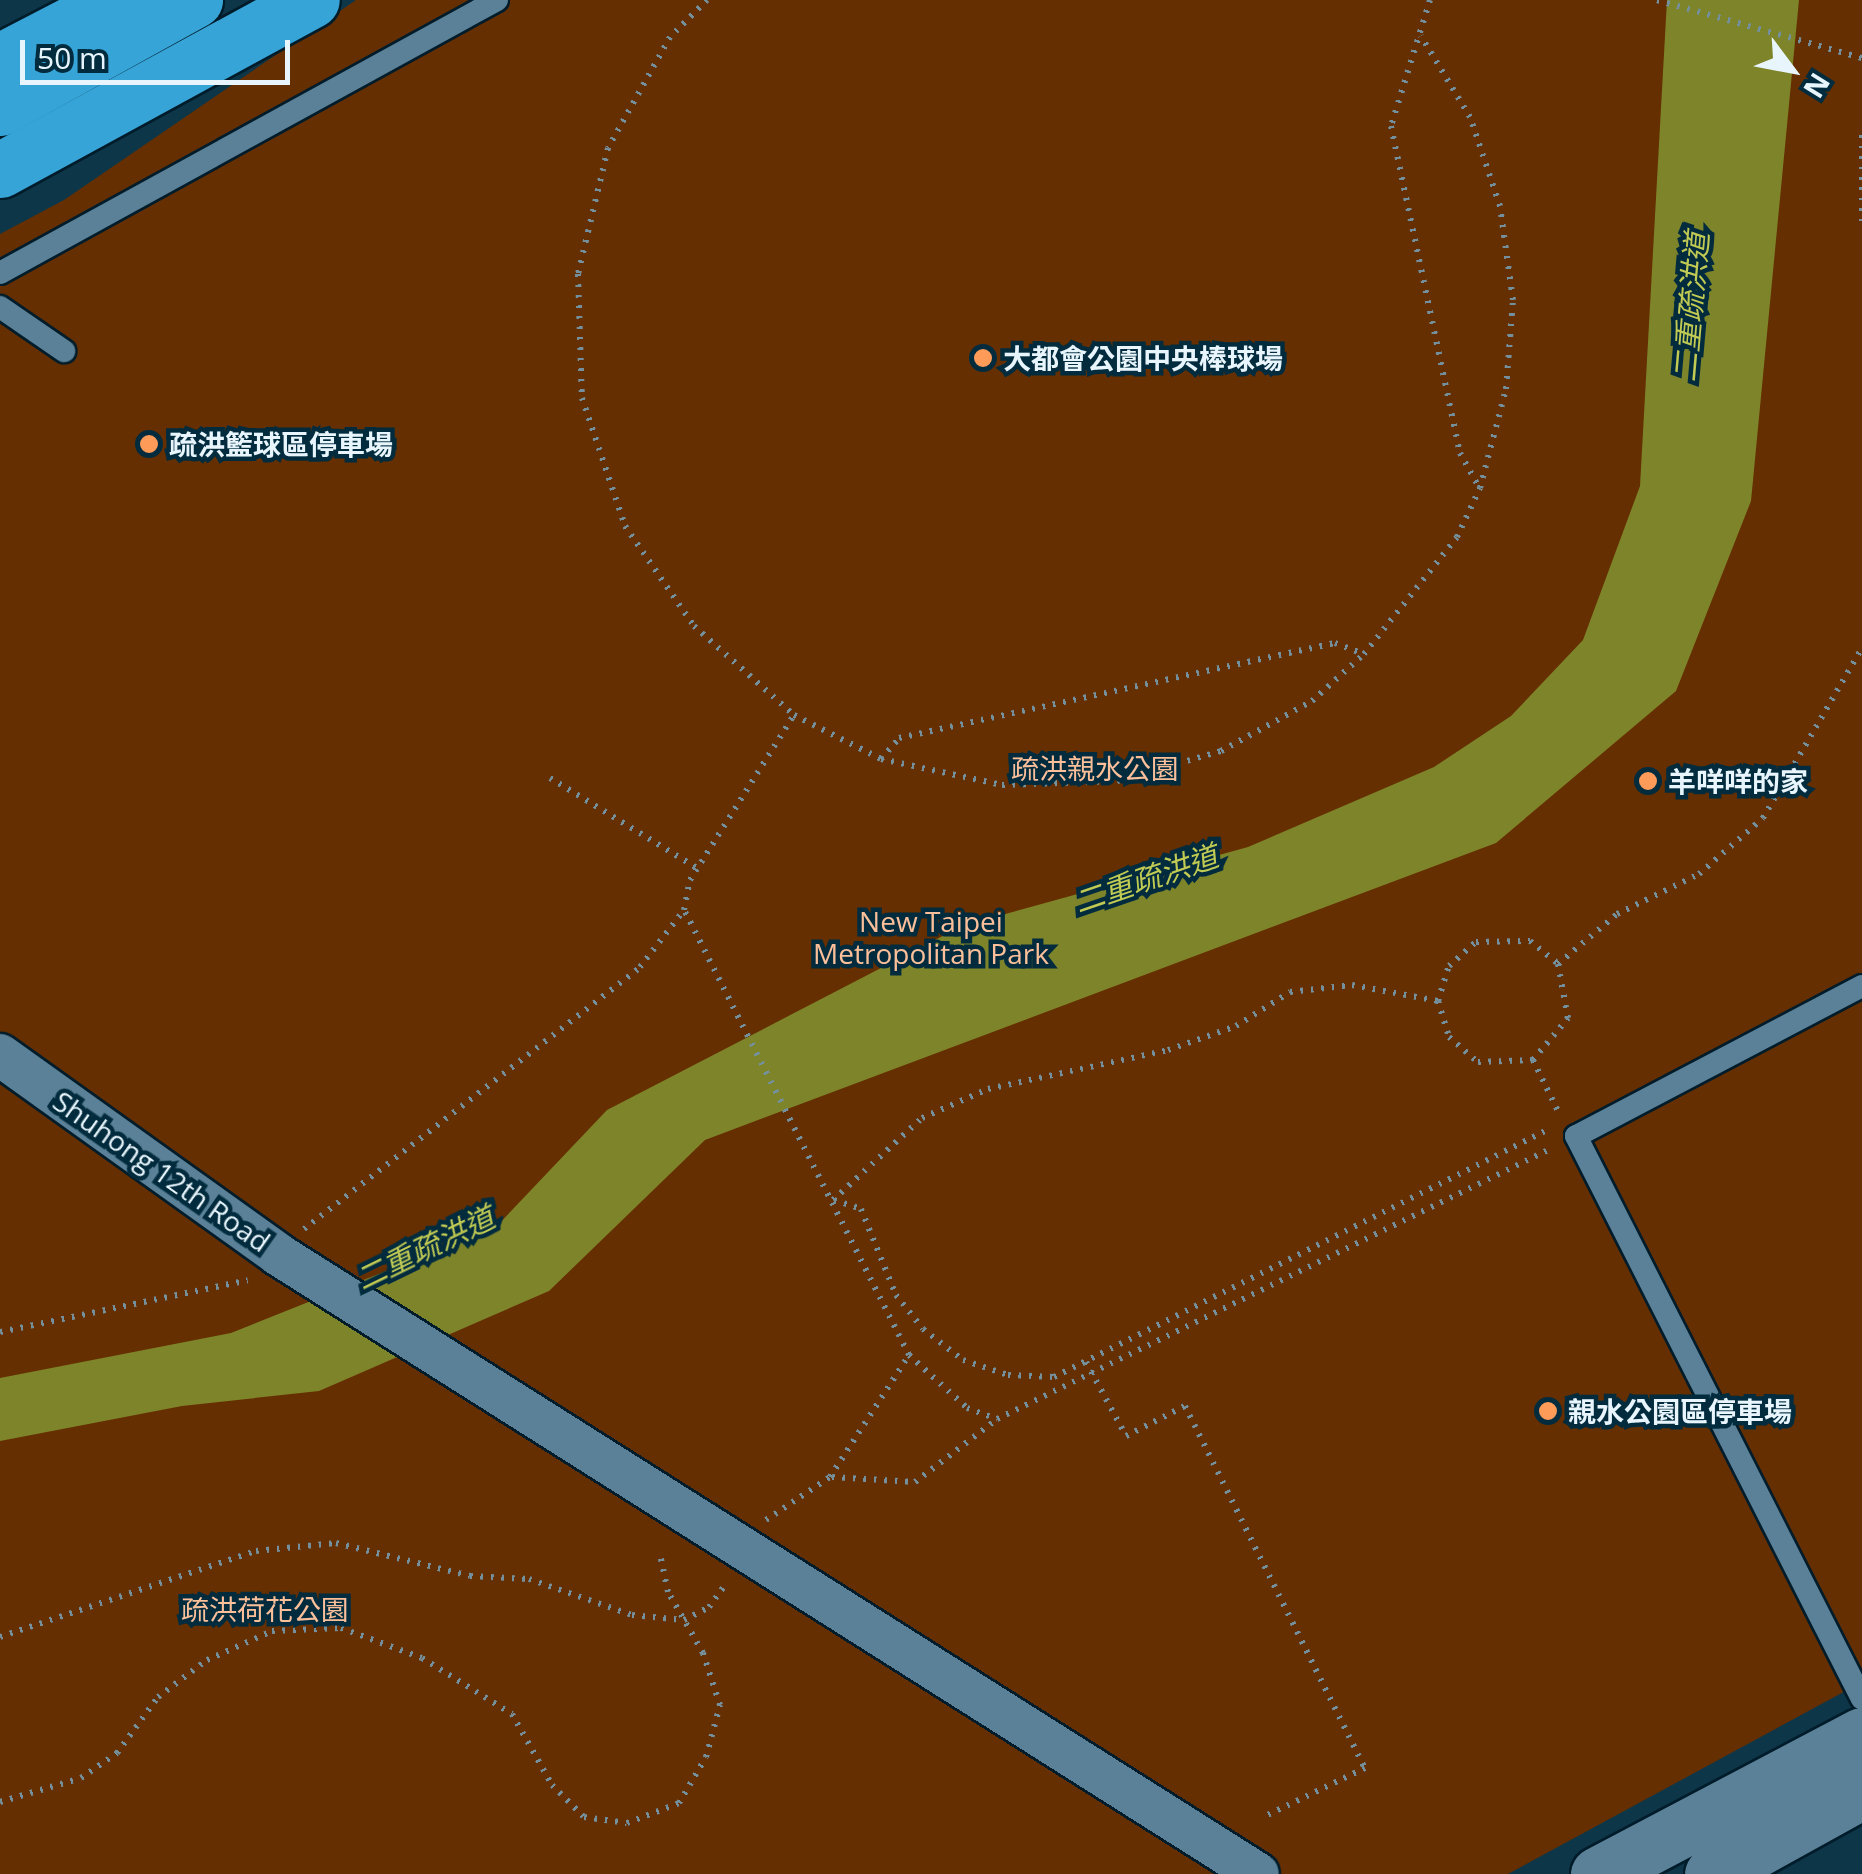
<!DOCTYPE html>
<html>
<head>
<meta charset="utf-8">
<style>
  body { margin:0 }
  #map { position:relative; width:1862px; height:1874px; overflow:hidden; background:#0e3649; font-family:"Open Sans","Noto Sans TC",sans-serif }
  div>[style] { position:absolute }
  .green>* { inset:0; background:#652f01 }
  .water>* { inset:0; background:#7e8429 }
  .path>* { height:6px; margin-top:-3px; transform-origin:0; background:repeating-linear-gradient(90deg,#74909d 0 2.5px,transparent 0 10.5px) }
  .roads { filter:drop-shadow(2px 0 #001c2a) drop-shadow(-2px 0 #001c2a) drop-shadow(0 2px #001c2a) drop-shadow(0 -2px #001c2a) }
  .lane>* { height:22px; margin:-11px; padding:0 11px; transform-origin:11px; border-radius:11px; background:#5a8197 }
  .street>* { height:42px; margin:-21px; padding:0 21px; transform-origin:21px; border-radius:21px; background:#5a8197 }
  .secondary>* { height:55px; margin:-27.5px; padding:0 27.5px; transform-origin:27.5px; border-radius:27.5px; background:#5a8197 }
  .highway>* { height:55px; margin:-27.5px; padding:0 27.5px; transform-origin:27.5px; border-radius:27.5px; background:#36a4d7 }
  .dots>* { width:28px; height:28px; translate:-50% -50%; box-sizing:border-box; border:5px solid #022c3e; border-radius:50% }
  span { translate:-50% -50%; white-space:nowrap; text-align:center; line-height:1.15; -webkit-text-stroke:9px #022c3e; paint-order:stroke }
  .poi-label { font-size:28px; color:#e8f5fc; font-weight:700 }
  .left { translate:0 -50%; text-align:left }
  .park-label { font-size:28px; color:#fbbf9a }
  .street-label { font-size:28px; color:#e8f5fc }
  .water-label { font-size:30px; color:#c1ca53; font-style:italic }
  .north { position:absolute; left:1742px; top:20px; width:100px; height:100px; -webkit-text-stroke:8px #022c3e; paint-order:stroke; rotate:122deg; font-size:28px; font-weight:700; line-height:40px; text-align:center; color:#e8f5fc }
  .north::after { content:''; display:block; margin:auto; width:35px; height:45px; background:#e8f5fc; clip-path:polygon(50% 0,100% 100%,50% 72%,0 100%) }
  .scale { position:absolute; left:20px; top:40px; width:270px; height:45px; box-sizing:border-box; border:5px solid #e8f5fc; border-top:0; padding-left:12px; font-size:30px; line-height:35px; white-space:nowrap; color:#e8f5fc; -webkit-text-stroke:8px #022c3e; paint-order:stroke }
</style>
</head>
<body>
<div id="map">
  <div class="green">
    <div style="clip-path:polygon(356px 0,1862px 0,1862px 1682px,1508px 1874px,0 1874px,0 234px,64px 200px)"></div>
  </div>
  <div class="water">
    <div style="clip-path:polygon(1667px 0,1799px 0,1751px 501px,1676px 691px,1496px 843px,705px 1140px,549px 1291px,319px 1391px,182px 1406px,0 1441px,0 1378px,231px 1333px,496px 1227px,607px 1110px,962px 926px,1248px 847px,1434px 767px,1511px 716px,1583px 640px,1640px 486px)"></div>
  </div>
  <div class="path">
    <div style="left:707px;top:0;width:52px;rotate:135deg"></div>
    <div style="left:670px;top:37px;width:127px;rotate:119.2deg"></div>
    <div style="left:608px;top:148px;width:130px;rotate:103.4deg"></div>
    <div style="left:578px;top:274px;width:124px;rotate:88.2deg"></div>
    <div style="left:582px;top:398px;width:135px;rotate:71.4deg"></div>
    <div style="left:625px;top:526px;width:121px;rotate:55.4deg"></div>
    <div style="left:694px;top:626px;width:134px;rotate:41.7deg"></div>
    <div style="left:794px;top:715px;width:97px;rotate:26.8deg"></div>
    <div style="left:881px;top:759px;width:124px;rotate:12.1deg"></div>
    <div style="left:1002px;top:785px;width:115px;rotate:-2deg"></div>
    <div style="left:1117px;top:781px;width:108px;rotate:-16.1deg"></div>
    <div style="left:1221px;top:751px;width:104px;rotate:-28.8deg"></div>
    <div style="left:1312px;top:701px;width:70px;rotate:-42.1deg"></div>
    <div style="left:1364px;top:654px;width:149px;rotate:-51.5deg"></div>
    <div style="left:1457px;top:537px;width:54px;rotate:-64.9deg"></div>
    <div style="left:1480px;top:488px;width:102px;rotate:-75.3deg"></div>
    <div style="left:1506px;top:389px;width:89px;rotate:-85.5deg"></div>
    <div style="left:1513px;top:300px;width:95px;rotate:-97.9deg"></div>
    <div style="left:1500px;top:206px;width:94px;rotate:-108.6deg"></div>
    <div style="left:1470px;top:117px;width:95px;rotate:-121.2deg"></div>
    <div style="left:1430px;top:0;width:132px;rotate:107.2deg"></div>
    <div style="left:1391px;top:126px;width:334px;rotate:78.1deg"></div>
    <div style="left:1460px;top:453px;width:39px;rotate:61deg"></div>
    <div style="left:1657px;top:0;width:213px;rotate:15.8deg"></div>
    <div style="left:1862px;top:135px;width:86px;rotate:90deg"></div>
    <div style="left:881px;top:759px;width:28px;rotate:-49deg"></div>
    <div style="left:899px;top:738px;width:446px;rotate:-12.3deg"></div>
    <div style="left:1335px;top:643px;width:31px;rotate:21deg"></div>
    <div style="left:550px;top:778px;width:172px;rotate:31.5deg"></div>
    <div style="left:1438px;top:1001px;width:37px;rotate:-73deg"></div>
    <div style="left:1449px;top:966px;width:36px;rotate:-42deg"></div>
    <div style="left:1476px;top:942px;width:54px;rotate:-1.1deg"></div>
    <div style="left:1530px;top:941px;width:36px;rotate:39deg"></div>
    <div style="left:1533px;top:1060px;width:59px;rotate:63.9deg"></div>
    <div style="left:833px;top:1200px;width:121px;rotate:-42.7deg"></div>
    <div style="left:922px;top:1118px;width:72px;rotate:-23.7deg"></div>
    <div style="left:988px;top:1089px;width:184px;rotate:-12.2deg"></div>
    <div style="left:1168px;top:1050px;width:72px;rotate:-19.4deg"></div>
    <div style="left:1236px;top:1026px;width:64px;rotate:-32.2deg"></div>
    <div style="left:1290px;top:992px;width:62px;rotate:-6.4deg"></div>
    <div style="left:1352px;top:985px;width:87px;rotate:10.5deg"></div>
    <div style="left:1438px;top:1001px;width:38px;rotate:73deg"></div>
    <div style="left:1449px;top:1037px;width:38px;rotate:41deg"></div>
    <div style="left:1478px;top:1062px;width:55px;rotate:-2.1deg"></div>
    <div style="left:1533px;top:1060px;width:55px;rotate:-50.2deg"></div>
    <div style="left:1568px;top:1018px;width:55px;rotate:-100.5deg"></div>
    <div style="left:1558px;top:964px;width:77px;rotate:-40.3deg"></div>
    <div style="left:1617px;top:914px;width:91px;rotate:-26deg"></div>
    <div style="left:1699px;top:874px;width:85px;rotate:-41.2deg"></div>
    <div style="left:1763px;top:818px;width:197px;rotate:-59.8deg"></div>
    <div style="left:834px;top:1200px;width:28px;rotate:18deg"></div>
    <div style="left:861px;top:1209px;width:93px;rotate:67.9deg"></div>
    <div style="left:896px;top:1295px;width:43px;rotate:51.5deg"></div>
    <div style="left:923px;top:1329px;width:51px;rotate:37.8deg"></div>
    <div style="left:963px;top:1360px;width:47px;rotate:18.4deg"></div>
    <div style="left:1008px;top:1375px;width:46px;rotate:2.5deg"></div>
    <div style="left:1054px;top:1377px;width:554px;rotate:-26.61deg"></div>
    <div style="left:304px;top:1229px;width:426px;rotate:-37.9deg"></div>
    <div style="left:640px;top:967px;width:72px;rotate:-52.3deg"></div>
    <div style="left:0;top:1332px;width:253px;rotate:-11.8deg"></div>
    <div style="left:909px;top:1355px;width:79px;rotate:42.4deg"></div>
    <div style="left:967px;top:1408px;width:32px;rotate:20deg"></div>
    <div style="left:997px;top:1419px;width:615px;rotate:-26.02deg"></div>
    <div style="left:1086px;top:1362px;width:84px;rotate:61.6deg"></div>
    <div style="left:1126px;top:1436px;width:66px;rotate:-27deg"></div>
    <div style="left:1185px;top:1406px;width:404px;rotate:63.6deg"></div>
    <div style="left:1365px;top:1768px;width:113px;rotate:154.3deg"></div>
    <div style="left:832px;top:1477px;width:83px;rotate:3.4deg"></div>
    <div style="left:915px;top:1482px;width:103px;rotate:-37.5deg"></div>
    <div style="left:766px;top:1520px;width:77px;rotate:-33.9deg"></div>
    <div style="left:830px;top:1477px;width:145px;rotate:-57.1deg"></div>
    <div style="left:909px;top:1355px;width:499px;rotate:-116.8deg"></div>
    <div style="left:684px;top:910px;width:31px;rotate:-79deg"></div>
    <div style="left:690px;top:880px;width:195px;rotate:-57.8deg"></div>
    <div style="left:0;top:1637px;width:270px;rotate:-18.6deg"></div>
    <div style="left:256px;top:1551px;width:80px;rotate:-5.7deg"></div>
    <div style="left:336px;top:1543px;width:138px;rotate:13.8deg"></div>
    <div style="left:470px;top:1576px;width:59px;rotate:2.9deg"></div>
    <div style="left:529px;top:1579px;width:109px;rotate:19.3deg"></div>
    <div style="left:632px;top:1615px;width:52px;rotate:5.5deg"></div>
    <div style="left:684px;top:1620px;width:28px;rotate:-27deg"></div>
    <div style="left:709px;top:1607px;width:31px;rotate:-54deg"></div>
    <div style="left:0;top:1802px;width:84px;rotate:-16.5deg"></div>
    <div style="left:81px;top:1778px;width:44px;rotate:-34.8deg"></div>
    <div style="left:117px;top:1753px;width:69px;rotate:-53.8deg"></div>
    <div style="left:158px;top:1697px;width:61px;rotate:-37.1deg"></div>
    <div style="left:207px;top:1660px;width:71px;rotate:-24deg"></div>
    <div style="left:272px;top:1631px;width:69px;rotate:-2.5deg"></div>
    <div style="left:341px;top:1628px;width:86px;rotate:20.3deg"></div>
    <div style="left:422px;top:1658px;width:106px;rotate:31.9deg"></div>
    <div style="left:512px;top:1714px;width:81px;rotate:60.6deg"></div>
    <div style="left:552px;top:1785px;width:45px;rotate:45deg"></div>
    <div style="left:584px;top:1817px;width:43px;rotate:7.9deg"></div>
    <div style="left:627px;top:1823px;width:56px;rotate:-21deg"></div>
    <div style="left:679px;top:1803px;width:53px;rotate:-59.6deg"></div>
    <div style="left:706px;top:1757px;width:54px;rotate:-74.9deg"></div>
    <div style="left:720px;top:1705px;width:55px;rotate:-108.1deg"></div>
    <div style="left:703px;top:1653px;width:70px;rotate:-119.8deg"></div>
    <div style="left:668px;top:1592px;width:34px;rotate:-102deg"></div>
  </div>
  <div class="roads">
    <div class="lane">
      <div style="left:0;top:273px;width:567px;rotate:-28.78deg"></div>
      <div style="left:0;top:307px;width:78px;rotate:34.5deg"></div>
      <div style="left:1862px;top:986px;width:323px;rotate:152.3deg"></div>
      <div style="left:1576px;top:1136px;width:631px;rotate:63.07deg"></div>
    </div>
    <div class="street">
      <div style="left:0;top:1055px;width:343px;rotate:35.6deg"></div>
      <div style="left:279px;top:1255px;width:1158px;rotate:32.3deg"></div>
    </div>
    <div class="secondary">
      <div style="left:1598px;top:1874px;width:298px;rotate:-27.8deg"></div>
      <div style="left:1712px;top:1874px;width:171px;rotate:-29deg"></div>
    </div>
    <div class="highway">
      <div style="left:0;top:61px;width:132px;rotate:-27.5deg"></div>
      <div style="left:0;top:108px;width:223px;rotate:-29deg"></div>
      <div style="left:0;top:170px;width:355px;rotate:-28.6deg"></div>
    </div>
  </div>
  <div class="dots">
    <div style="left:983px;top:358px;background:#fe9b58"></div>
    <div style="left:149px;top:444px;background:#fe9b58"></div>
    <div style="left:1648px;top:781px;background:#fe9b58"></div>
    <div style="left:1548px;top:1411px;background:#fe9b58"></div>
  </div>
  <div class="poi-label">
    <span class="left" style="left:1003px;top:358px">大都會公園中央棒球場</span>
    <span class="left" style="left:169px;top:444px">疏洪籃球區停車場</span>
    <span class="left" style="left:1668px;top:781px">羊咩咩的家</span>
    <span class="left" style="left:1568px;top:1411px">親水公園區停車場</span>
  </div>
  <div class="park-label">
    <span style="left:1095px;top:768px">疏洪親水公園</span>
    <span style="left:931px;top:937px">New Taipei<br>Metropolitan Park</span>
    <span style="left:265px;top:1609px">疏洪荷花公園</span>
  </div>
  <div class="street-label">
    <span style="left:162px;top:1171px;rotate:35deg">Shuhong 12th Road</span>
  </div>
  <div class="water-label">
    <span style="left:1691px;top:307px;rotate:-85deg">二重疏洪道</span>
    <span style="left:1146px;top:879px;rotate:-19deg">二重疏洪道</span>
    <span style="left:425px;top:1248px;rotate:-26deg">二重疏洪道</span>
  </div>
  <div class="north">N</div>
  <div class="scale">50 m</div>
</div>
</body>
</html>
